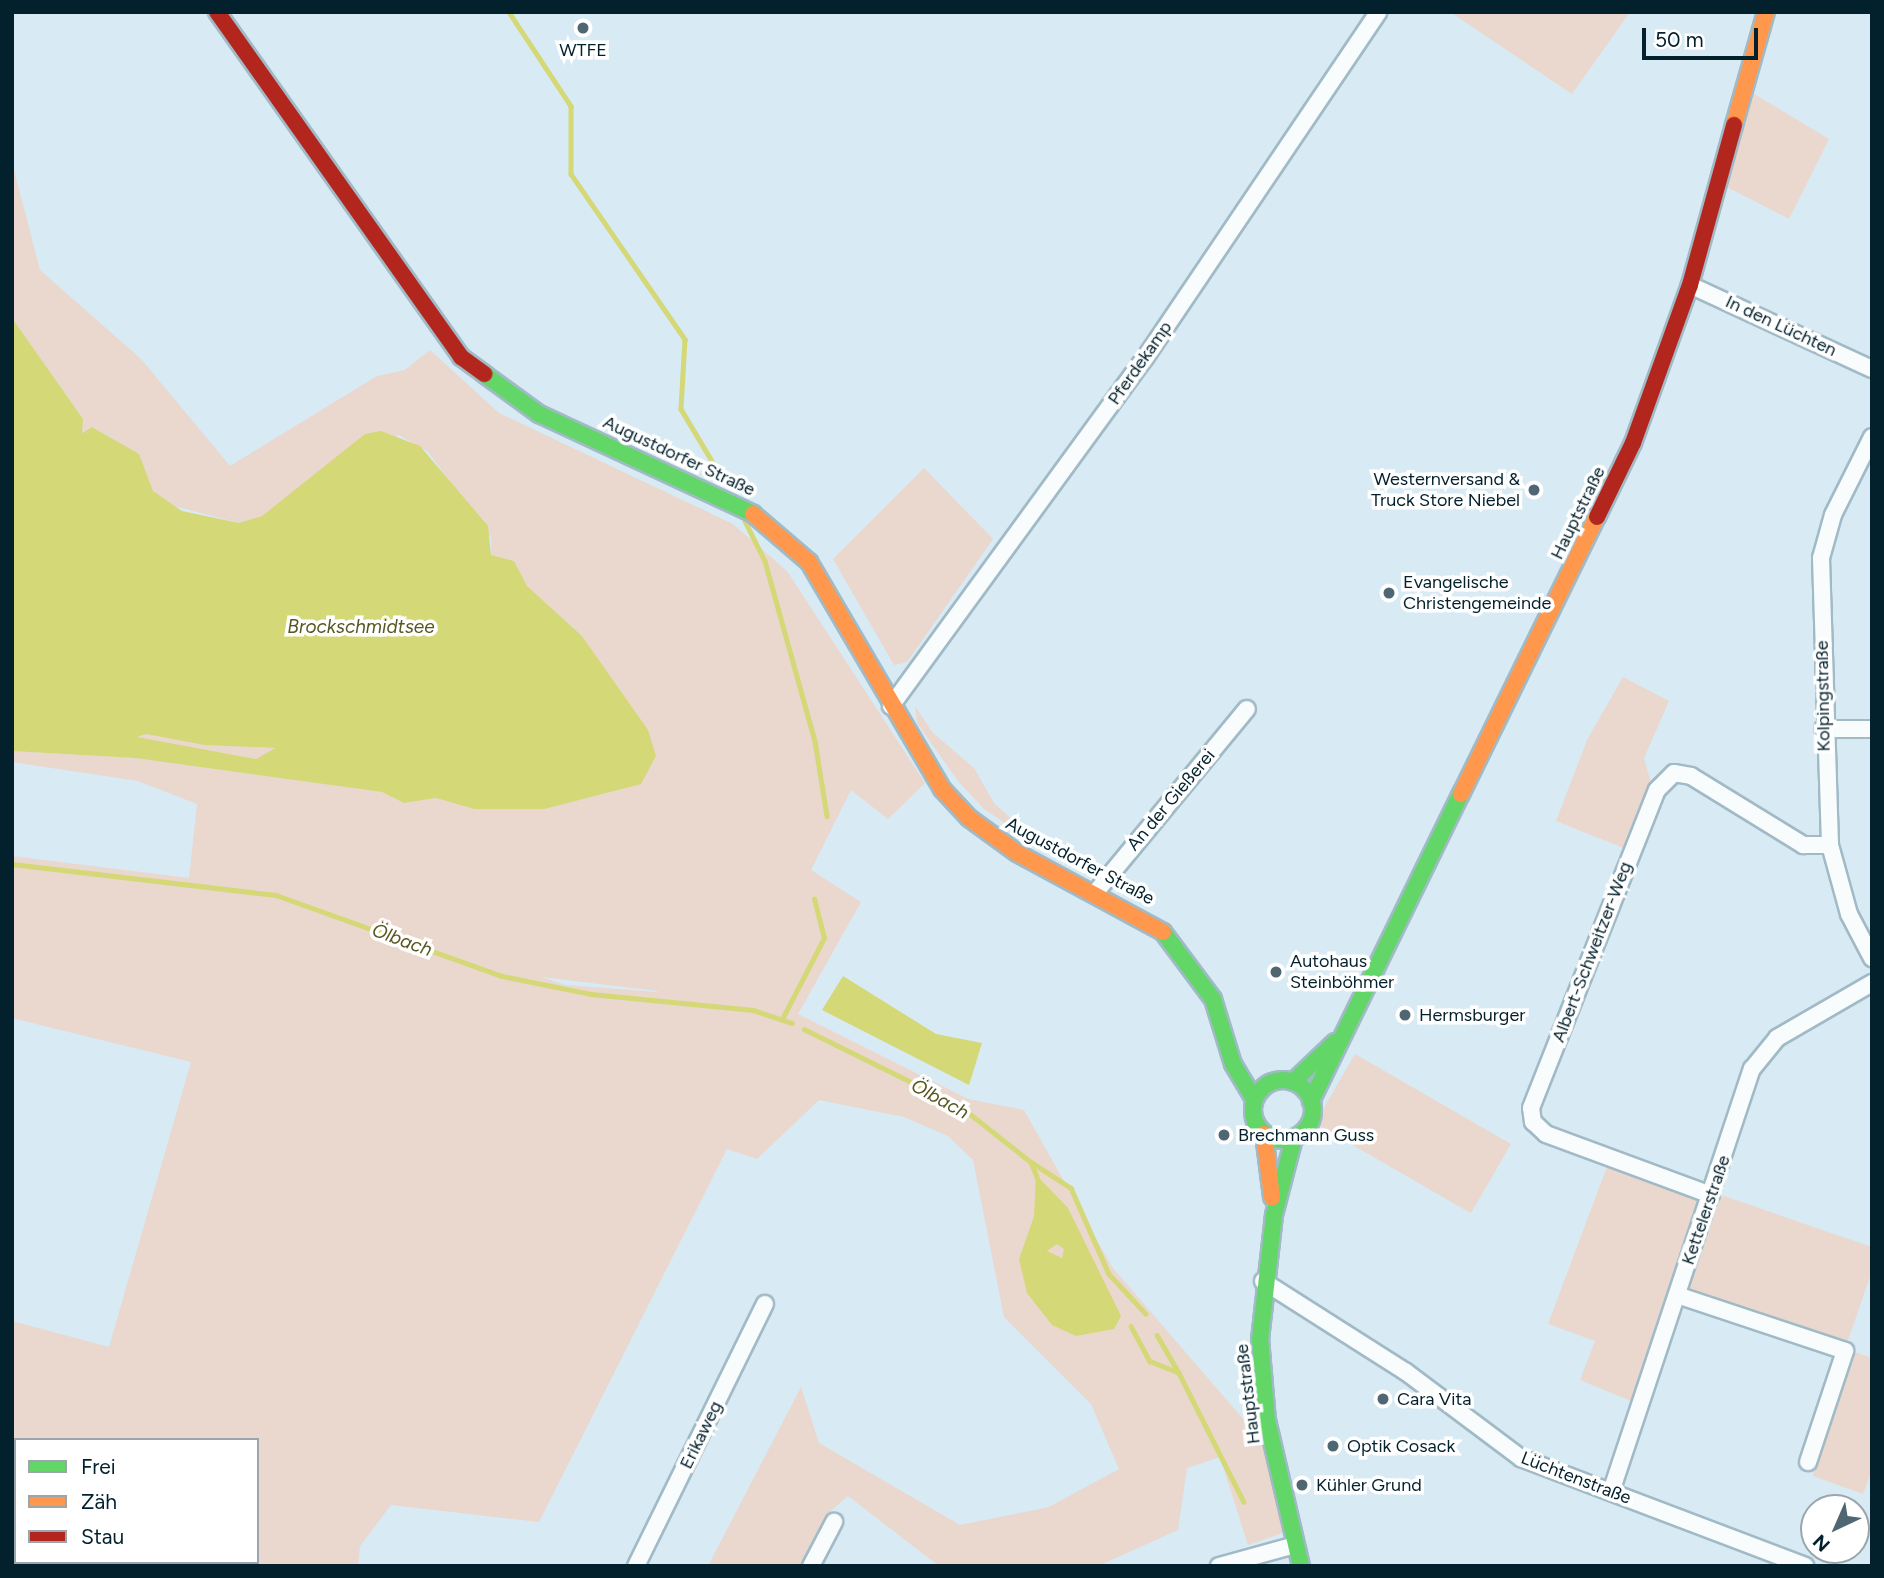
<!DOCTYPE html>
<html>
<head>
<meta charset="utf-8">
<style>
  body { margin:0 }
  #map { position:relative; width:1884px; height:1578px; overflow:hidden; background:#d8eaf4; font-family:Figtree,sans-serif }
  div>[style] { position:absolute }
  .green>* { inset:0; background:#ead7ce; transform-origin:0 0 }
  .round { border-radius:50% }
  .water>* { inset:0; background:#d4d877 }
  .stream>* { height:4.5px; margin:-2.25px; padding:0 2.25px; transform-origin:2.25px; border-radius:2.25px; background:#d4d877 }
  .roads { filter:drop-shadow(2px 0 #a0bac6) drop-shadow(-2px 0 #a0bac6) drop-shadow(0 2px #a0bac6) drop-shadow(0 -2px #a0bac6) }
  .street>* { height:16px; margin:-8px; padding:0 8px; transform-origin:8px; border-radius:8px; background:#f9fcfd }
  .fast>* { height:16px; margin:-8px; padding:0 8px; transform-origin:8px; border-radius:8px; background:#63d668 }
  .fast>.ring { margin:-8px; padding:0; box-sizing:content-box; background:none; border:16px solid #63d668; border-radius:50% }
  .slow>* { height:16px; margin:-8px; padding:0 8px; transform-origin:8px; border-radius:8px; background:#ff974d }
  .jam>* { height:16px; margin:-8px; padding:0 8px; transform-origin:8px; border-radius:8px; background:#b3261e }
  .dots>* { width:19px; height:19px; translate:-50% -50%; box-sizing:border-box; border:4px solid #fff; border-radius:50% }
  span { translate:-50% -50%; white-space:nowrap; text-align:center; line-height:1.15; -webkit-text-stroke:7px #fff; paint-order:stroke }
  .poi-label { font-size:18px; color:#03212d }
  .right { translate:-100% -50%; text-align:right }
  .left { translate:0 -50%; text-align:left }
  .street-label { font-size:18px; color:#03212d }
  .water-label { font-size:19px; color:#575620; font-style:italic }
  .frame { position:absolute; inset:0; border:14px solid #03212d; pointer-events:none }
  .legend { position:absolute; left:14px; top:1438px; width:245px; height:126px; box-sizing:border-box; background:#fff; border:2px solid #9aa6ab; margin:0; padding:9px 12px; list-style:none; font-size:21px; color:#03212d }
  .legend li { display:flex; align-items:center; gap:14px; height:35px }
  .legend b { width:35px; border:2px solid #9aa6ab }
  .north { position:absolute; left:1800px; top:1494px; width:70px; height:70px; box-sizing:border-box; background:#fff; border:2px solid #9aa6ab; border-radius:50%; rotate:224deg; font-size:19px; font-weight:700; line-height:28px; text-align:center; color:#03212d }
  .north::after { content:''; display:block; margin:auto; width:24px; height:32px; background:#4e6773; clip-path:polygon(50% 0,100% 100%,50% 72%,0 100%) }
  .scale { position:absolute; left:1642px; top:28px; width:116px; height:32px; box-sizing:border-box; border:4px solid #03212d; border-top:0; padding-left:9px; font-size:21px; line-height:24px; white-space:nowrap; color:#03212d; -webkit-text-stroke:5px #fff; paint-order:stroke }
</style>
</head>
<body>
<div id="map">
  <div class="green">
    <div style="clip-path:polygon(1450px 12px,1630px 12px,1572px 94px)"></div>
    <div style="clip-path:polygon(1751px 92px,1829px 139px,1789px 219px,1727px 187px)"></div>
    <div style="clip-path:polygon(evenodd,12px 162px,40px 270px,141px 359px,230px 466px,377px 376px,405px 370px,430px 350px,499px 413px,733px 524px,787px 571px,925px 783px,888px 819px,851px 790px,811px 870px,861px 902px,798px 1014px,968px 1099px,1024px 1110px,1112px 1267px,1263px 1442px,1288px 1531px,1248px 1545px,1220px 1457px,1187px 1468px,1178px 1530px,1098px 1566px,939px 1566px,848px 1496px,827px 1514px,806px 1566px,708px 1566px,801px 1387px,819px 1443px,960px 1525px,1049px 1507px,1119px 1469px,1091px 1404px,1004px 1317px,973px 1160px,948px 1136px,904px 1117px,819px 1100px,757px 1159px,727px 1149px,539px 1522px,391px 1505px,360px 1546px,358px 1566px,12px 1566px,12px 1321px,109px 1347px,191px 1062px,12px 1018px,12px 856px,189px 878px,197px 804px,138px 781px,12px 762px,12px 751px,135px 758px,382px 792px,404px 803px,436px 798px,474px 809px,544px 809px,615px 684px,582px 636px,527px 586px,514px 561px,491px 555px,491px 537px,428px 452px,399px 435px,322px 469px,262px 516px,239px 523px,163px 503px,115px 440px,93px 427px,81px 433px,83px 419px,12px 318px,12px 162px,542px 977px,657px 991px,658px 992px,565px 985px,542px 977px,12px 162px,1051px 1196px,1068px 1208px,1120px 1321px,1019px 1259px,1034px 1216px,1051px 1196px,12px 162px,16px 1440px,257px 1440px,257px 1562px,16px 1562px,16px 1440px)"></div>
    <div style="clip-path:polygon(924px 468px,993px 539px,907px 662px,894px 665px,833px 559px)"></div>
    <div style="clip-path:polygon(1623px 677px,1669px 701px,1644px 758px,1651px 783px,1626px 849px,1556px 821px,1587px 740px)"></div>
    <div style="clip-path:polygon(915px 706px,933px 733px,974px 768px,994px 803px,1044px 849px,984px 809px,958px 781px,917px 723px)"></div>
    <div style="clip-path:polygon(146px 734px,204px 745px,275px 748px,256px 759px,136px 737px)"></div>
    <div style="left:1355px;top:1054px;width:180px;height:80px;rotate:30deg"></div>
    <div style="clip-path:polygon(1608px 1164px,1700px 1199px,1631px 1401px,1580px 1380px,1595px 1341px,1548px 1324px)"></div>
    <div style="clip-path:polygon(1718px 1194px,1872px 1247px,1872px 1271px,1847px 1343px,1685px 1290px)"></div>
    <div class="round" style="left:1048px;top:1243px;width:16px;height:16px"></div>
    <div style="clip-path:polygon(1852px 1351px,1872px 1358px,1872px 1470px,1863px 1494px,1813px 1476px)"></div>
  </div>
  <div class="water">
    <div style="clip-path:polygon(evenodd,12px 318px,83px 419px,82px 433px,92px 427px,139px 454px,153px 491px,182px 511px,239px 523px,262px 516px,365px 434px,381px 431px,420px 446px,488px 526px,491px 555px,514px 561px,527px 586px,582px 636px,648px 730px,656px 756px,641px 784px,544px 809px,474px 809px,436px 798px,404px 803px,382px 792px,135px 758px,12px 751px,12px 318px,146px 734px,204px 745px,275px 748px,256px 759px,137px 737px,146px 734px)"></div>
    <div style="clip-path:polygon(843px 976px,936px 1034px,982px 1043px,969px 1085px,822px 1010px)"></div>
    <div style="clip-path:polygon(evenodd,1036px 1175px,1068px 1208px,1121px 1316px,1114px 1329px,1076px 1336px,1052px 1325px,1027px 1293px,1019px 1259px,1034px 1216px,1036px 1175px,1057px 1244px,1064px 1249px,1062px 1258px,1047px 1251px,1057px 1244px)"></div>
  </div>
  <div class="stream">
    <div style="left:509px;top:12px;width:113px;rotate:56.6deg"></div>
    <div style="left:571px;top:106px;width:68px;rotate:90deg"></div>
    <div style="left:571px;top:174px;width:201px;rotate:55.4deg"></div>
    <div style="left:685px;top:339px;width:70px;rotate:93.3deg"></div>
    <div style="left:681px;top:409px;width:66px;rotate:59.2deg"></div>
    <div style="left:745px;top:521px;width:45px;rotate:63.4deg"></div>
    <div style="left:765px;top:561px;width:187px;rotate:74.5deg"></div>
    <div style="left:815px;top:741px;width:76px;rotate:80.9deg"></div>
    <div style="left:12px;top:864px;width:266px;rotate:6.7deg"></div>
    <div style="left:276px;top:895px;width:240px;rotate:19.7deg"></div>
    <div style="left:502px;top:976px;width:91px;rotate:11.4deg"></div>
    <div style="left:591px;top:994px;width:163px;rotate:5.6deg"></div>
    <div style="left:753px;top:1010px;width:41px;rotate:18.4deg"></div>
    <div style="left:782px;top:1019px;width:91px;rotate:-62.6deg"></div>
    <div style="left:824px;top:938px;width:40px;rotate:-104.4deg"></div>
    <div style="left:804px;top:1029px;width:174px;rotate:26.3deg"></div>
    <div style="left:960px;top:1106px;width:90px;rotate:38.3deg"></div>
    <div style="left:1031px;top:1162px;width:18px;rotate:68deg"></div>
    <div style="left:1031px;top:1162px;width:48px;rotate:33deg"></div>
    <div style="left:1071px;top:1188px;width:94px;rotate:66.2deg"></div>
    <div style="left:1109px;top:1274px;width:54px;rotate:47.2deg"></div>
    <div style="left:1131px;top:1326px;width:40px;rotate:62deg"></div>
    <div style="left:1150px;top:1361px;width:31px;rotate:22deg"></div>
    <div style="left:1179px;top:1373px;width:144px;rotate:63.3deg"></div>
    <div style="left:1157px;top:1335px;width:44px;rotate:59.9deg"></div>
  </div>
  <div class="roads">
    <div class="street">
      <div style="left:1690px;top:285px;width:200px;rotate:24.8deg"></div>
      <div style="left:1872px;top:437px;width:87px;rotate:116.6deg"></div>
      <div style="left:1833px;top:515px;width:45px;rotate:105.6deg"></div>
      <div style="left:1821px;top:558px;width:287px;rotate:88.2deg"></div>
      <div style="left:1830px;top:845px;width:72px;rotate:74.6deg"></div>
      <div style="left:1849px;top:914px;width:50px;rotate:62.4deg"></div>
      <div style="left:891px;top:706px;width:431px;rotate:-53.9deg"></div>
      <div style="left:1145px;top:358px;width:417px;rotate:-56deg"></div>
      <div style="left:1823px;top:729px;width:49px"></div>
      <div style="left:1096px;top:892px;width:237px;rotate:-50.5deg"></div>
      <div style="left:1711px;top:1195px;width:176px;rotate:-159.7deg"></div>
      <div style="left:1546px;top:1134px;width:18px;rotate:-137deg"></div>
      <div style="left:1533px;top:1122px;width:14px;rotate:-98deg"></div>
      <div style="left:1531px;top:1108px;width:342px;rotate:-68.4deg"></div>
      <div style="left:1657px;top:790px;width:24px;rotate:-45deg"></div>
      <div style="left:1674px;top:773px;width:17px;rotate:10deg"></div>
      <div style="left:1691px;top:776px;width:132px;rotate:31.6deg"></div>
      <div style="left:1803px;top:845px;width:27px"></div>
      <div style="left:1263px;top:1281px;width:169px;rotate:32.5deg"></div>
      <div style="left:1406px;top:1372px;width:144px;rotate:36.8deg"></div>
      <div style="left:1521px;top:1458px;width:304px;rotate:20.8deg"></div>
      <div style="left:1677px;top:1295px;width:177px;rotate:18.4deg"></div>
      <div style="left:1845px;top:1351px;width:117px;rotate:108.4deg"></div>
      <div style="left:1611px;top:1492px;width:446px;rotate:-71.6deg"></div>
      <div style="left:1752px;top:1069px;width:40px;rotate:-51deg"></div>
      <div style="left:1777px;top:1038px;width:110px;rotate:-30.1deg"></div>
      <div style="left:636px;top:1566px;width:292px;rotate:-63.8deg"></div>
      <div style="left:811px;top:1566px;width:50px;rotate:-62.4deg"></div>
      <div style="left:1219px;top:1566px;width:79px;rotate:-15.4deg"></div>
    </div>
    <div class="fast">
      <div style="left:484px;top:374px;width:68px;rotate:36deg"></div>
      <div style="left:539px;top:414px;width:236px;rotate:25deg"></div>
      <div style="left:1163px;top:932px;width:84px;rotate:53.3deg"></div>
      <div style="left:1213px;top:999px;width:68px;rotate:72.9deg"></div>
      <div style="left:1233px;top:1064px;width:41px;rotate:59deg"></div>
      <div class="ring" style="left:1253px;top:1080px;width:44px;height:44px"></div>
      <div style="left:1293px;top:1082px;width:58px;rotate:-43.6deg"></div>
      <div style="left:1311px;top:1101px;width:342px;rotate:-64deg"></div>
      <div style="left:1294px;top:1138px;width:80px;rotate:104.6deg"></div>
      <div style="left:1274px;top:1215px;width:125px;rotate:96.4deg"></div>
      <div style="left:1260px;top:1339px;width:81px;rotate:85.1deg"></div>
      <div style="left:1267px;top:1420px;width:150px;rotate:76.9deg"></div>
    </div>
    <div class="slow">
      <div style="left:1734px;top:125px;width:117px;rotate:-74.2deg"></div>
      <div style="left:753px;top:514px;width:74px;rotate:40.6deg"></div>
      <div style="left:809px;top:562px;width:263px;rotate:59.6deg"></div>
      <div style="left:942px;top:789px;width:40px;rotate:47deg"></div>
      <div style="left:969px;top:818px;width:59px;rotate:36.1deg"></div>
      <div style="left:1017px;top:853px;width:166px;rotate:28.4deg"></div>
      <div style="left:1461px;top:794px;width:309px;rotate:-63.9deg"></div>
      <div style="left:1264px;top:1134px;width:64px;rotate:82.8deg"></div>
    </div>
    <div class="jam">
      <div style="left:217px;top:12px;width:423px;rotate:54.7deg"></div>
      <div style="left:461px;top:357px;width:29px;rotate:36deg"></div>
      <div style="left:1597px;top:517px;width:82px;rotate:-64.1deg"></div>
      <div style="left:1633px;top:443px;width:168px;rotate:-70.2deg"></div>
      <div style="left:1690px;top:285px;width:166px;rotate:-74.6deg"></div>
    </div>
  </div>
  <div class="dots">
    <div style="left:583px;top:28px;background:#4e6773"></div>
    <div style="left:1534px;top:490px;background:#4e6773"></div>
    <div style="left:1389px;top:593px;background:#4e6773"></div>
    <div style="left:1276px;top:972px;background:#4e6773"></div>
    <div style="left:1405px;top:1015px;background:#4e6773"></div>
    <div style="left:1224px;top:1135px;background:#4e6773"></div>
    <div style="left:1383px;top:1399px;background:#4e6773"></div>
    <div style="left:1333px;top:1446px;background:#4e6773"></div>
    <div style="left:1302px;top:1485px;background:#4e6773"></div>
  </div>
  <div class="poi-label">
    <span style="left:583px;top:50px">WTFE</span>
    <span class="right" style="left:1520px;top:490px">Westernversand &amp;<br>Truck Store Niebel</span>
    <span class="left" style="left:1403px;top:593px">Evangelische<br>Christengemeinde</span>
    <span class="left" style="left:1290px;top:972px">Autohaus<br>Steinböhmer</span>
    <span class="left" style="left:1419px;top:1015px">Hermsburger</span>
    <span class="left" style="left:1238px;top:1135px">Brechmann Guss</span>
    <span class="left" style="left:1397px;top:1399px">Cara Vita</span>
    <span class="left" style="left:1347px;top:1446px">Optik Cosack</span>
    <span class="left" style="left:1316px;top:1485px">Kühler Grund</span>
  </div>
  <div class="street-label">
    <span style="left:1781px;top:326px;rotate:25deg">In den Lüchten</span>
    <span style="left:1140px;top:363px;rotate:-55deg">Pferdekamp</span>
    <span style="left:679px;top:456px;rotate:25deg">Augustdorfer Straße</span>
    <span style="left:1578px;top:513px;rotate:-64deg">Hauptstraße</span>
    <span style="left:1823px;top:696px;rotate:-91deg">Kolpingstraße</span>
    <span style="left:1171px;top:800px;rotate:-50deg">An der Gießerei</span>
    <span style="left:1080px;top:861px;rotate:28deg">Augustdorfer Straße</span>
    <span style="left:1592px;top:952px;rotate:-69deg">Albert-Schweitzer-Weg</span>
    <span style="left:1706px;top:1210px;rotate:-71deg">Kettelerstraße</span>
    <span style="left:1248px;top:1394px;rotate:-97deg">Hauptstraße</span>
    <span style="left:701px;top:1435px;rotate:-64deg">Erikaweg</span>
    <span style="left:1576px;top:1478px;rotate:21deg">Lüchtenstraße</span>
  </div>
  <div class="water-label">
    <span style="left:361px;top:627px">Brockschmidtsee</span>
    <span style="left:402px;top:940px;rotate:20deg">Ölbach</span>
    <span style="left:940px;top:1099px;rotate:29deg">Ölbach</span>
  </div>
  <div class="frame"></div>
  <ul class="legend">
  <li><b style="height:9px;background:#63d668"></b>Frei</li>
  <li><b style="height:9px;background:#ff974d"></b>Zäh</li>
  <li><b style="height:9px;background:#b3261e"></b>Stau</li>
  </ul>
  <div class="north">N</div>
  <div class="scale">50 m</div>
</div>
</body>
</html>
